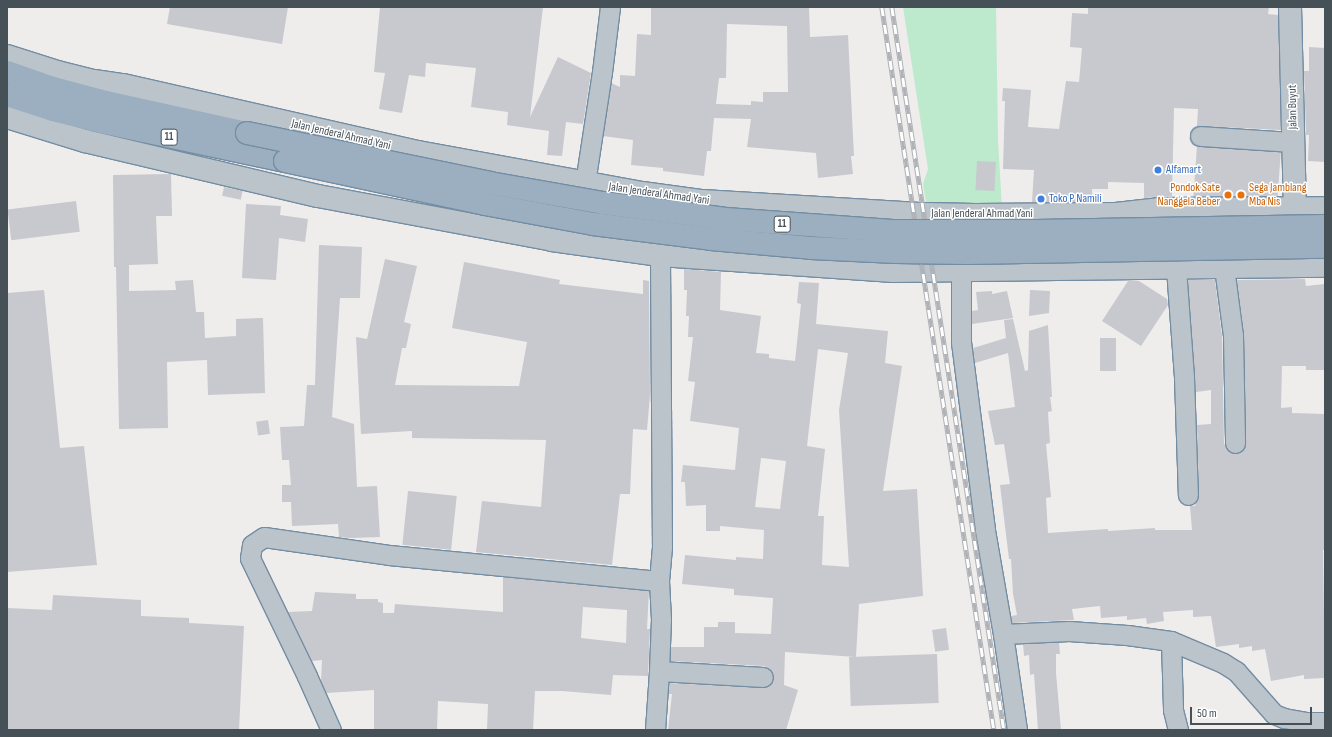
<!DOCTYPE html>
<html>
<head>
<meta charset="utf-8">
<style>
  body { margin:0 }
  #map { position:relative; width:1332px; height:737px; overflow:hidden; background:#efecec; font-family:"Sofia Sans Condensed",sans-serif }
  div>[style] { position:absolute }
  .green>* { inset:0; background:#bde9cc }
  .building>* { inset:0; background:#c7c9cf; transform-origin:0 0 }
  .roads { filter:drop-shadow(1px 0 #738da3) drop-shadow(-1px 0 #738da3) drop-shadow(0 1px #738da3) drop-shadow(0 -1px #738da3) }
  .minor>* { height:19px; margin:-9.5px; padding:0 9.5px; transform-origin:9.5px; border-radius:9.5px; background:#bbc4ca }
  .tertiary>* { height:22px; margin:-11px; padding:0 11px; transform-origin:11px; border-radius:11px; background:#bbc4ca }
  .trunk>* { height:22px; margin:-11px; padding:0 11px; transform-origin:11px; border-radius:11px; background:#9bafc0 }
  .rail>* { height:4.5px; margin-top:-2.25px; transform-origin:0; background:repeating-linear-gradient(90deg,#fff 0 9px,#afb2b6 0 18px); box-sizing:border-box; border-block:1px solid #afb2b6 }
  .bridges { filter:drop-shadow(1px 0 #738da3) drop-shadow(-1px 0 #738da3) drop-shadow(0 1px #738da3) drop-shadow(0 -1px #738da3) }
  .trunk-bridge>* { height:22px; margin:-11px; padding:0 11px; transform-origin:11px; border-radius:11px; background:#9bafc0 }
  .dots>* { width:11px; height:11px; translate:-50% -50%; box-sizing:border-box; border:2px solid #fff; border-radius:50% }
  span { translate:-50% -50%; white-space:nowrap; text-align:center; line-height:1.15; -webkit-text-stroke:3px #fff; paint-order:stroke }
  .shield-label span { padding:1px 3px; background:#fff; border:1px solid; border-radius:3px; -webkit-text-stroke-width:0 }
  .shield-label { font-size:11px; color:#465057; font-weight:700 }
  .street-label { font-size:12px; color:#465057 }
  .shop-label { font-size:12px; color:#366cbe }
  .left { translate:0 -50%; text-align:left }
  .food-label { font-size:12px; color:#c56008 }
  .right { translate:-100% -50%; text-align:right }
  .frame { position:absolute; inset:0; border:8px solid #465057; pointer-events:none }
  .scale { position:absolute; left:1190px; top:707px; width:122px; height:18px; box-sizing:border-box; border:2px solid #465057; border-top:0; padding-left:5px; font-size:12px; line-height:14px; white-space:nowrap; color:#465057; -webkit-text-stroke:3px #fff; paint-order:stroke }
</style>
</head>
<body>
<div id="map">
  <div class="green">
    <div style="clip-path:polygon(903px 7px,996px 7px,998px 140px,1002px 209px,927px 209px,923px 184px,928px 169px)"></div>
  </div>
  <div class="building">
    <div style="clip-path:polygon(170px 7px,288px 7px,282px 44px,167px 24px)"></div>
    <div style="clip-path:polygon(380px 7px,543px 7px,530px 117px,558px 57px,591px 73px,583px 124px,566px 122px,562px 156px,547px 155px,549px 131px,507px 125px,508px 112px,471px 107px,476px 68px,426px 63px,425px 77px,409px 75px,402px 113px,379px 109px,385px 73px,374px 72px)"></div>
    <div style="clip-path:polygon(evenodd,651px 7px,809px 7px,810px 37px,848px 35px,854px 156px,851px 156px,853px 174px,818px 178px,816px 153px,747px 147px,751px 119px,714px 118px,711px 151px,707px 151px,704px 176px,663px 171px,663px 168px,631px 165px,633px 140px,603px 136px,611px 83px,620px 87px,620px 75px,635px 76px,637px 34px,651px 35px,651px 7px,727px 24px,787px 26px,788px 92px,763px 92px,763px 102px,751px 101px,751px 105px,716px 104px,719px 78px,726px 78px,727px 24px)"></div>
    <div style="clip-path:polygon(1088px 7px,1269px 7px,1268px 14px,1278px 15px,1281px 130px,1197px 126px,1198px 109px,1174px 108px,1172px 196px,1144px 198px,1144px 183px,1108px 182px,1108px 189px,1092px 189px,1092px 202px,1032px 202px,1034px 170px,1003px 169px,1005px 101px,1002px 101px,1003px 88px,1031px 90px,1028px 127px,1059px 129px,1066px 81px,1079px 82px,1082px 48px,1070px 47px,1072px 13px,1088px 14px)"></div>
    <div style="clip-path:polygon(1309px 47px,1325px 48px,1325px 162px,1308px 161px,1309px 135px,1306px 135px,1304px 71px,1309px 71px)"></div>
    <div style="left:1197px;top:146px;width:84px;height:50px;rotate:4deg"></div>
    <div style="left:977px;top:161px;width:19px;height:29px;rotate:3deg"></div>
    <div style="clip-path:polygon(171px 174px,172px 216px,156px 216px,158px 264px,129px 265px,129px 291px,176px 290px,175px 281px,193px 280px,196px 312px,204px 312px,205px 338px,236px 336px,236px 319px,263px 318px,265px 393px,208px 395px,207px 360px,167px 362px,168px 428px,119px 429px,116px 267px,114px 267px,113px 175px)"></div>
    <div style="left:224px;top:187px;width:19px;height:9px;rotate:12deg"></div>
    <div style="left:76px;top:201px;width:31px;height:69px;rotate:83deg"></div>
    <div style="clip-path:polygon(246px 204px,281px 206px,280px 215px,308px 219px,305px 242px,279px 238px,276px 280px,242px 278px)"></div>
    <div style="clip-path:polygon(319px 245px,362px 247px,360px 298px,340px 298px,332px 417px,354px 424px,357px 487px,377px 486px,380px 537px,350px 538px,339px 537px,338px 524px,292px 526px,291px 502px,282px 502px,282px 485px,291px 485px,289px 460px,282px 460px,280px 427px,304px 426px,307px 385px,315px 385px)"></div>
    <div style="clip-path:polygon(385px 259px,417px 266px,404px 322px,411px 324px,406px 348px,402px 348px,395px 385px,519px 386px,527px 342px,452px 328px,464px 262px,560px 280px,559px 284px,643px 294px,643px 280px,649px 281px,650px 395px,647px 430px,633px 429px,630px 494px,620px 494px,612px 565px,476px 552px,482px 501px,541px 507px,546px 440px,412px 438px,412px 431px,361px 434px,356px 337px,367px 339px)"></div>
    <div style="clip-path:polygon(evenodd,684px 269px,721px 272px,720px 310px,761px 316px,756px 353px,769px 354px,769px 358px,795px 361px,801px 304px,797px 303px,799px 282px,819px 283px,816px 324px,888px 331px,885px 363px,902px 366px,883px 491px,917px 489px,923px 596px,859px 604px,856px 657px,785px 652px,784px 685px,798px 690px,786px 730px,668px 730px,672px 694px,669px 694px,669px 683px,762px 688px,772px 683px,774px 677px,769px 668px,764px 666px,670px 661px,671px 647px,704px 647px,704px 627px,718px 627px,718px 622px,735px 622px,735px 633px,771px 634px,773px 598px,734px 595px,734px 589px,682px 584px,685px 555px,736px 560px,736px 557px,763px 559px,764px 530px,720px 526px,720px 531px,706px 531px,706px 505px,686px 506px,685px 482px,681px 482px,683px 465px,735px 470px,739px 428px,690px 421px,695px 382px,688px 381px,693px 337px,688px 337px,689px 316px,686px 316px,687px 290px,684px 290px,684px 269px,818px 349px,848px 353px,839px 410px,849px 567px,822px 565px,824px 516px,818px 516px,825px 449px,807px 446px,818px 349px,684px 269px,761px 458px,786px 461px,780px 509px,755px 507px,761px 458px)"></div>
    <div style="clip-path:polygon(1305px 279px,1306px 286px,1325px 284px,1325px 370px,1306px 370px,1306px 366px,1282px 366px,1281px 408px,1292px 407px,1292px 413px,1325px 414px,1325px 550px,1323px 550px,1325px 678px,1304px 679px,1304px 675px,1271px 681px,1265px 649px,1252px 651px,1252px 646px,1239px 648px,1239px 644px,1216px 647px,1211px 616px,1193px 617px,1193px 610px,1163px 612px,1164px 621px,1147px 624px,1146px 618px,1127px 620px,1127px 616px,1101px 618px,1100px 606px,1072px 609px,1074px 620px,1012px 623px,1011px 616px,1017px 615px,1013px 594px,1011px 559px,1009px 559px,1000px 485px,1010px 484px,1004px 444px,995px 445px,988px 411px,1015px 407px,1008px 353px,975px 363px,973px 348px,1006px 338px,1004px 320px,1013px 319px,1025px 371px,1028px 370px,1029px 331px,1048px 325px,1052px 397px,1050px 397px,1052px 411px,1048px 412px,1050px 443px,1046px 444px,1051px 497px,1046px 498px,1048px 533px,1108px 529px,1108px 531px,1155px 528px,1155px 530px,1192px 530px,1190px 506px,1195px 506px,1199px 495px,1197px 425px,1211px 424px,1211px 390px,1196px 392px,1188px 280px,1215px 280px,1222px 336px,1224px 443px,1226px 449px,1235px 454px,1241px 452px,1246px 443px,1244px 335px,1237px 280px)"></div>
    <div style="clip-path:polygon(1128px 281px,1139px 281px,1167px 299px,1168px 305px,1141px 346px,1102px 321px)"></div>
    <div style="clip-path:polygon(44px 290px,60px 448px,84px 446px,97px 565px,7px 572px,7px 293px)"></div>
    <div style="clip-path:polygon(1030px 290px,1050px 291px,1049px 313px,1029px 316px)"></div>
    <div style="clip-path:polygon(992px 291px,992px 294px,1007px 291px,1013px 318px,972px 324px,972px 311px,978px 310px,976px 292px)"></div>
    <div style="left:1100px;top:338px;width:16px;height:33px"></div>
    <div style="left:268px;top:420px;width:14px;height:12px;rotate:82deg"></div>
    <div style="left:408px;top:491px;width:49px;height:54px;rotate:6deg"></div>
    <div style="clip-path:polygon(evenodd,503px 577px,649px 591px,647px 629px,650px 629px,648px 676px,613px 675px,611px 695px,562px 691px,535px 691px,533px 730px,487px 730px,488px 704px,438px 701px,437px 730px,374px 730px,374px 690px,326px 693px,321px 681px,322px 660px,312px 661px,288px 612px,312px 611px,315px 592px,356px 594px,356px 599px,378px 599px,378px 602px,383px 603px,383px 613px,394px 613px,395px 604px,503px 612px,503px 577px,583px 607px,627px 610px,626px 643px,581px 638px,583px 607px)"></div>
    <div style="clip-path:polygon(53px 595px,141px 600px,141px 616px,189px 618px,189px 623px,244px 626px,239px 730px,7px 730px,7px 608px,52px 610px)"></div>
    <div style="left:946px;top:628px;width:22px;height:14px;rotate:82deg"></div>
    <div style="clip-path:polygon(1059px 642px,1060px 654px,1056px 654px,1056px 673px,1061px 730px,1038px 730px,1034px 674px,1030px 675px,1029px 655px,1024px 656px,1023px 644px)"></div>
    <div style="left:937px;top:654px;width:49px;height:88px;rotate:88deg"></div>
  </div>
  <div class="roads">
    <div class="minor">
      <div style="left:1200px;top:136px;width:94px;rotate:3.7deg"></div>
      <div style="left:585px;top:183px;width:112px;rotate:-81.3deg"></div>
      <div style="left:602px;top:72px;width:65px;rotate:-83deg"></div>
      <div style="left:1224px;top:267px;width:69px;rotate:82.5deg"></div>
      <div style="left:1233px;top:335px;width:108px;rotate:88.9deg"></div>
      <div style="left:1176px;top:268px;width:109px;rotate:85.8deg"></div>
      <div style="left:1184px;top:377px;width:118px;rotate:88.1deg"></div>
      <div style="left:961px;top:270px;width:72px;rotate:90deg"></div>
      <div style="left:961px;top:342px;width:190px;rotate:82.7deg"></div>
      <div style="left:985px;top:530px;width:106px;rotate:80.2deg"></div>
      <div style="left:1003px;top:634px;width:97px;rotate:81.7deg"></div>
      <div style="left:1003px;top:634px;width:66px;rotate:-2.6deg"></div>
      <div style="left:1069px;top:631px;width:58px;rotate:3.9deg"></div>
      <div style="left:1127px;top:635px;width:44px;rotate:7.8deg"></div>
      <div style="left:1171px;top:641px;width:56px;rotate:22.9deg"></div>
      <div style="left:1223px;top:663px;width:15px;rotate:32deg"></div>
      <div style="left:1236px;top:671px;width:57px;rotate:48.5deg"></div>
      <div style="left:1274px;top:714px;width:11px;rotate:22deg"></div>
      <div style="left:1284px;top:718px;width:23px;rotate:10deg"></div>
      <div style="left:1307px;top:722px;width:18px"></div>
      <div style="left:1171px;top:641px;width:69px;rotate:88.3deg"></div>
      <div style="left:1173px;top:710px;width:21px;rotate:76deg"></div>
      <div style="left:659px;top:671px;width:104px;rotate:3.3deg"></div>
      <div style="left:331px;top:730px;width:59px;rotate:-114deg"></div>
      <div style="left:307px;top:676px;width:131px;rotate:-115.8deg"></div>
      <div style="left:250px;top:558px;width:13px;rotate:-81deg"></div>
      <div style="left:252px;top:545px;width:14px;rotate:-34deg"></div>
      <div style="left:264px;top:537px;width:126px;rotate:8.2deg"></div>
      <div style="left:389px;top:555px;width:271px;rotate:5.5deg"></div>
      <div style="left:655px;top:730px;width:59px;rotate:-86.1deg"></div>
      <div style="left:659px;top:671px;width:52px;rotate:-87.8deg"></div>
      <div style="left:661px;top:619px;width:38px;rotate:-93deg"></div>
      <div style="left:659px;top:581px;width:33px;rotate:-85deg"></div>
      <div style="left:662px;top:548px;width:293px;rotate:-90.4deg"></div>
    </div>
    <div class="tertiary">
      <div style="left:1290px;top:7px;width:201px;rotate:88.6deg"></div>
      <div style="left:7px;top:56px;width:52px;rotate:17.7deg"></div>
      <div style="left:57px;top:72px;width:38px;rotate:14deg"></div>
      <div style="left:94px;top:81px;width:29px;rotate:8deg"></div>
      <div style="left:123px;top:85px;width:303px;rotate:12.8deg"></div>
      <div style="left:418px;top:152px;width:228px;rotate:10.4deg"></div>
      <div style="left:642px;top:193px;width:61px;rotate:7.6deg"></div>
      <div style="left:702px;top:201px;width:222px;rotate:3.4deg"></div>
      <div style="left:924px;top:214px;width:51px;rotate:1.1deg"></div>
      <div style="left:975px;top:215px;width:141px;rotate:-0.4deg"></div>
      <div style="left:1116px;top:214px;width:43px;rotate:-6.6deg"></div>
      <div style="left:1159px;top:209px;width:166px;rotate:-0.3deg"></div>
      <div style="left:7px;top:117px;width:82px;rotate:17.1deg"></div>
      <div style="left:85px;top:141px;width:239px;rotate:13.3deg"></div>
      <div style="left:318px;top:196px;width:238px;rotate:10.6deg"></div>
      <div style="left:552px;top:240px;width:109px;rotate:7.9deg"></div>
      <div style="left:660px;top:255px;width:234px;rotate:3.9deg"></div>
      <div style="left:893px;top:271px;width:432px;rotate:-0.7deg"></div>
    </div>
    <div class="trunk">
      <div style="left:7px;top:72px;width:49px;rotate:19.2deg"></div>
      <div style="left:53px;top:88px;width:55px;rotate:14.8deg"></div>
      <div style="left:106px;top:102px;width:144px;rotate:12.4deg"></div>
      <div style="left:7px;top:95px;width:48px;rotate:18.1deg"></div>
      <div style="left:53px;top:110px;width:49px;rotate:14deg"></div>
      <div style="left:101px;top:122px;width:188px;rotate:12deg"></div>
    </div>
  </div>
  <div class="rail">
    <div style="left:882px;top:7px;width:732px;rotate:81.19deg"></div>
    <div style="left:892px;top:7px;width:732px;rotate:81.19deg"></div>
  </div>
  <div class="bridges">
    <div class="trunk-bridge">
      <div style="left:247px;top:133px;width:248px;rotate:11.6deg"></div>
      <div style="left:490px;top:183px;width:115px;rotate:10deg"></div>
      <div style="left:603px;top:203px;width:124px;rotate:7.4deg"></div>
      <div style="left:726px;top:219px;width:167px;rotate:4.1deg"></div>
      <div style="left:893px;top:231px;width:143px"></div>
      <div style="left:1036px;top:231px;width:289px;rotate:-1deg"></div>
      <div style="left:285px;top:161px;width:205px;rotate:12.1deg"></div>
      <div style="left:485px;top:204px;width:110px;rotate:10.5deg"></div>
      <div style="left:593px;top:224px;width:119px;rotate:7.2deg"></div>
      <div style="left:711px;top:239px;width:100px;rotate:5.1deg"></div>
      <div style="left:811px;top:248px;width:85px;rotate:2.7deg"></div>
      <div style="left:896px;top:252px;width:71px;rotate:0.8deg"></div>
      <div style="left:967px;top:253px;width:358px;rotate:-1deg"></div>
    </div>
  </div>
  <div class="dots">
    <div style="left:1158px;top:170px;background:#3f7fe0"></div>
    <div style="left:1228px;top:195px;background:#e8710a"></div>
    <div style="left:1241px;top:195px;background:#e8710a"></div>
    <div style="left:1041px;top:199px;background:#3f7fe0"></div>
  </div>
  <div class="shield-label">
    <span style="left:169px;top:137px">11</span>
    <span style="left:782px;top:224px">11</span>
  </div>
  <div class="street-label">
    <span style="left:1293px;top:107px;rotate:-91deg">Jalan Buyut</span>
    <span style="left:341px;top:135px;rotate:13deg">Jalan Jenderal Ahmad Yani</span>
    <span style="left:659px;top:194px;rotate:8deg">Jalan Jenderal Ahmad Yani</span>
    <span style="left:982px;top:214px">Jalan Jenderal Ahmad Yani</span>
  </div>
  <div class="shop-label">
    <span class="left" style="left:1166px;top:170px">Alfamart</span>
    <span class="left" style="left:1049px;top:199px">Toko P Namili</span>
  </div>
  <div class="food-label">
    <span class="right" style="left:1220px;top:195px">Pondok Sate<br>Nanggela Beber</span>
    <span class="left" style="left:1249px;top:195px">Sega Jamblang<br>Mba Nis</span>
  </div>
  <div class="frame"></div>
  <div class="scale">50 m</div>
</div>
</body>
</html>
